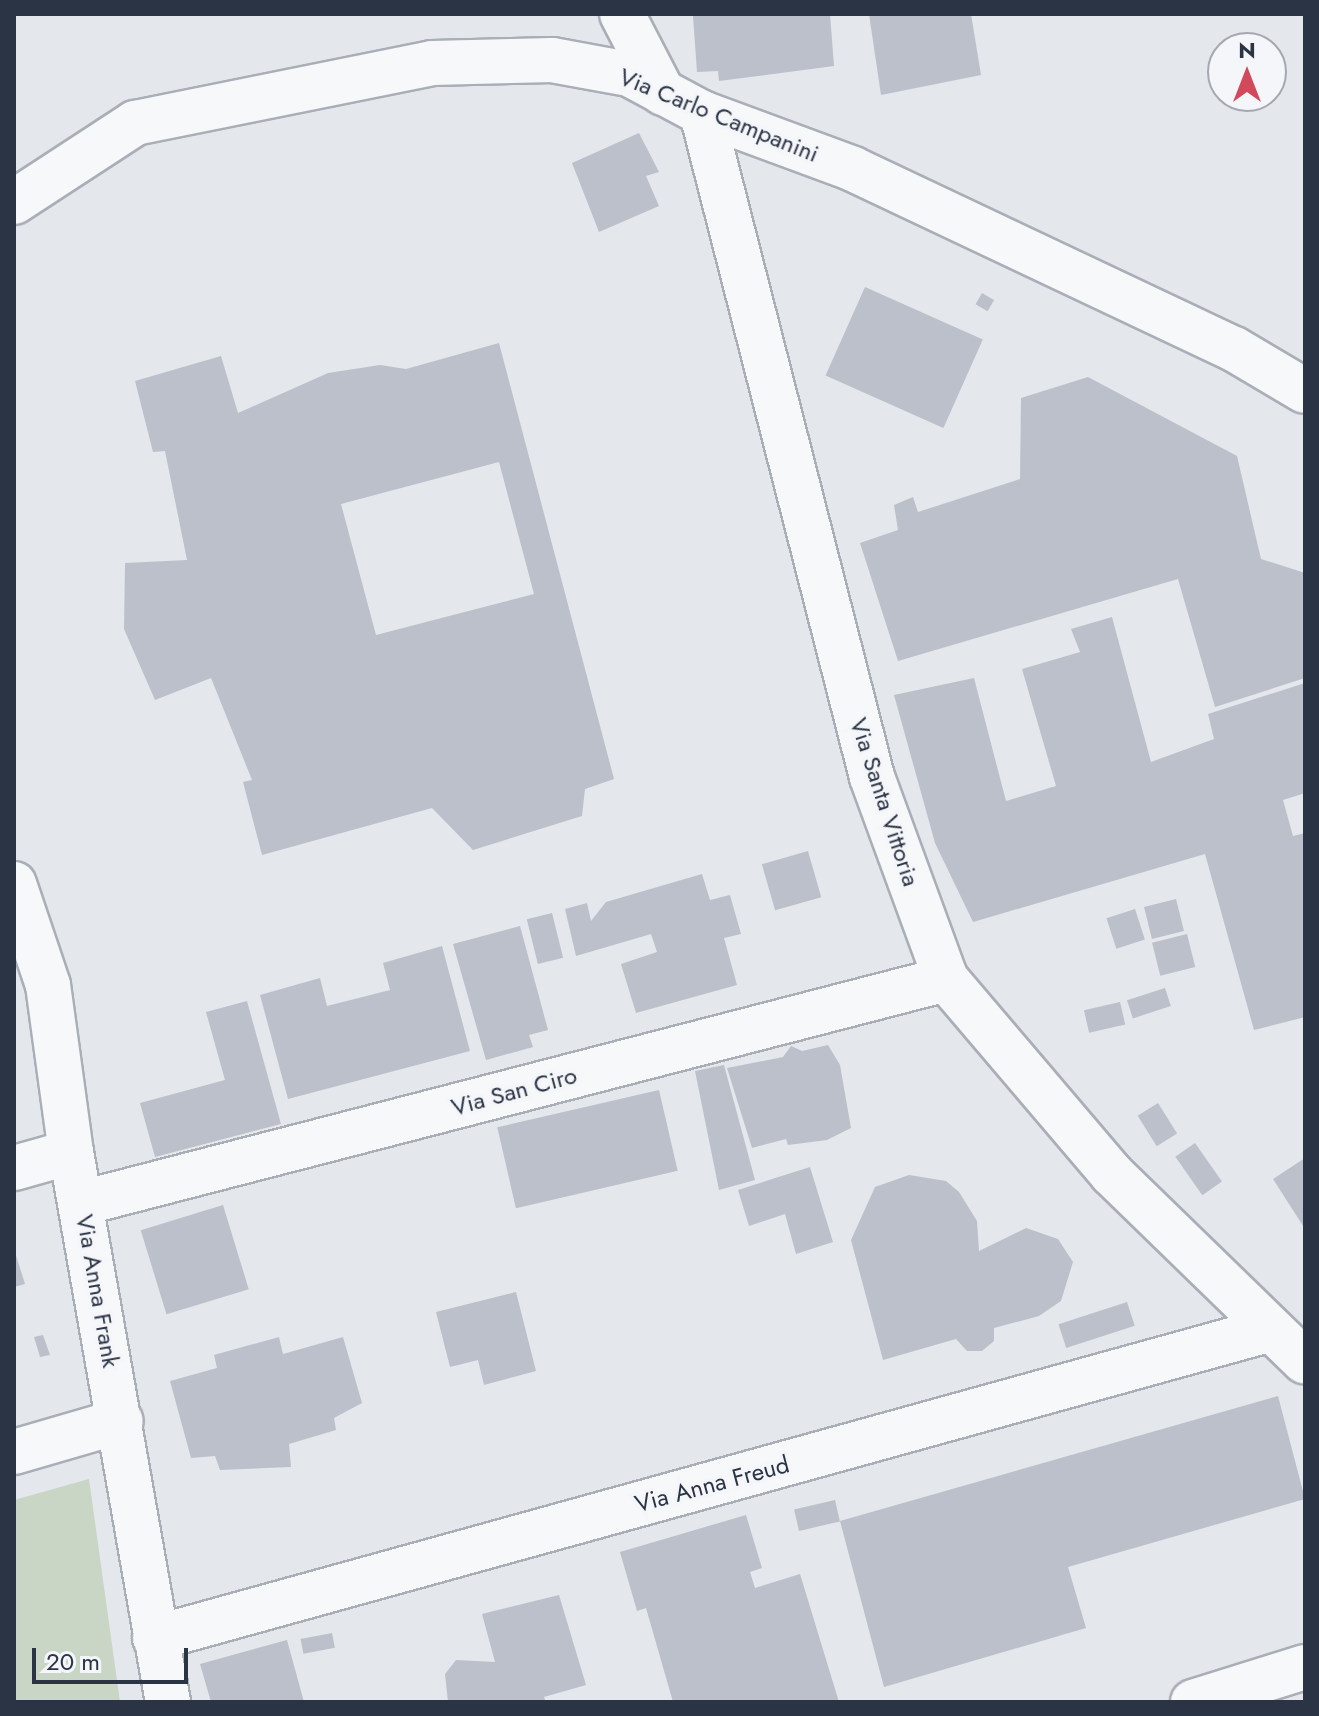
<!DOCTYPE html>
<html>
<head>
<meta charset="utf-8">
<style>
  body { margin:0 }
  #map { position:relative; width:1319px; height:1716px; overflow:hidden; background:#e4e7ec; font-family:Jost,sans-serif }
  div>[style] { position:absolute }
  .green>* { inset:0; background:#c9d6c5 }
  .building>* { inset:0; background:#bbc0ca; transform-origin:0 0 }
  .roads { filter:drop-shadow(2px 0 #a9aeb7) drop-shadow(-2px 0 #a9aeb7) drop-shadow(0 2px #a9aeb7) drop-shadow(0 -2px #a9aeb7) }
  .street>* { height:44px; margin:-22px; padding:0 22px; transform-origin:22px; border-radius:22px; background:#f7f8fa }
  span { translate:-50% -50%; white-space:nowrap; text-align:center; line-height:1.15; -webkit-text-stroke:7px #f4f6f9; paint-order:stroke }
  .street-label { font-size:24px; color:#2b3445 }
  .frame { position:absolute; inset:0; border:16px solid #2b3445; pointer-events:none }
  .north { position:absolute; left:1207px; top:32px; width:80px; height:80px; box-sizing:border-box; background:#f4f6f9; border:2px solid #a4a8b1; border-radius:50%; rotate:0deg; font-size:22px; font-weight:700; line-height:32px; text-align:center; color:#2b3445 }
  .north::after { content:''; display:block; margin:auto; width:28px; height:36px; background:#d1495b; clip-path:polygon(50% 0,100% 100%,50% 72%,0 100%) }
  .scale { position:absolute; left:32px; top:1648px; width:156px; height:36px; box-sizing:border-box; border:4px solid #2b3445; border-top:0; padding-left:10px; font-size:24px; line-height:28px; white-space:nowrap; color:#2b3445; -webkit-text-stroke:6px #f4f6f9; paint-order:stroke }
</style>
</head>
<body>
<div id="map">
  <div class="green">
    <div style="clip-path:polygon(89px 1479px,120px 1702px,14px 1702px,14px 1500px)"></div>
  </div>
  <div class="building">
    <div style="clip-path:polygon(830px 14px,834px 66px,719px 81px,718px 71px,697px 72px,693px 16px)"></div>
    <div style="clip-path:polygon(869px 14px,971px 14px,981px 75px,881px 95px)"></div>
    <div style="clip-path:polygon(639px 133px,659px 172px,646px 176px,659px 206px,599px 232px,572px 163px)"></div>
    <div style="left:865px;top:287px;width:129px;height:97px;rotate:24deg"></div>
    <div style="left:982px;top:293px;width:14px;height:13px;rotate:30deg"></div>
    <div style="clip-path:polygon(evenodd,499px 343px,614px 779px,585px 789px,582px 816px,473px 850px,432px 808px,262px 855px,243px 782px,252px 780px,211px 678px,155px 700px,124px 629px,125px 563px,187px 560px,165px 451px,153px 452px,135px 381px,221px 356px,238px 413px,328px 373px,380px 365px,406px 369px,499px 343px,499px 462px,534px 594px,376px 635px,341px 504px,499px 462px)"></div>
    <div style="clip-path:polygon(1088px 377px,1237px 456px,1261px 559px,1305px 573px,1305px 678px,1215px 707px,1178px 579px,898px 661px,860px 543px,898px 530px,894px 505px,913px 497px,918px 512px,1020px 479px,1021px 398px)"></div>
    <div style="clip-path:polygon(1112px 617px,1151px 762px,1214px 739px,1208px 714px,1305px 683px,1305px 793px,1283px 800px,1293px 836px,1305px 833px,1305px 1017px,1254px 1030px,1205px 854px,973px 922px,935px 843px,894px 695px,974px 678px,1006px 801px,1056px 786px,1022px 669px,1080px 652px,1071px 629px)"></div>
    <div style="left:808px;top:851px;width:48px;height:48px;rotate:74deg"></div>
    <div style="clip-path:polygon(702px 874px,710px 900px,730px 895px,741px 934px,724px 938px,737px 985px,636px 1013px,621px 964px,657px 952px,651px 934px,576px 956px,565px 909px,587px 903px,591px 921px,606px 902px)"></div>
    <div style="left:1176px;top:899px;width:33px;height:33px;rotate:76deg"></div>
    <div style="left:1135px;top:909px;width:32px;height:30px;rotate:72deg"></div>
    <div style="left:552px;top:913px;width:46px;height:26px;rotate:76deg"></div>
    <div style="clip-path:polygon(520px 926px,548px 1030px,529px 1035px,533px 1047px,486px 1060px,453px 944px)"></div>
    <div style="left:1187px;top:934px;width:34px;height:36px;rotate:76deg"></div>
    <div style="clip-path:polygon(442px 946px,470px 1051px,288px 1099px,260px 995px,320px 978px,327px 1006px,390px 990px,383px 963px)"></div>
    <div style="left:1165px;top:988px;width:19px;height:40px;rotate:72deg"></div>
    <div style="clip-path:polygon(247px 1001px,281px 1124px,155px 1157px,140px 1103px,225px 1080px,206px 1012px)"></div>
    <div style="left:1120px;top:1002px;width:23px;height:37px;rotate:77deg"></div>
    <div style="clip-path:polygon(828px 1045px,840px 1065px,851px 1128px,827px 1140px,788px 1145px,786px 1139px,752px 1148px,727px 1068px,783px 1057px,791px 1046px,802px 1051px)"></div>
    <div style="clip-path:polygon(724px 1065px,755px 1180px,719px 1190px,695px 1071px)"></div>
    <div style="left:659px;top:1090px;width:83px;height:166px;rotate:77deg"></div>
    <div style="left:1158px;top:1103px;width:36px;height:24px;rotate:58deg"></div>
    <div style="left:1195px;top:1143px;width:47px;height:24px;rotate:55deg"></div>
    <div style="clip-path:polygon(1305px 1158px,1305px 1229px,1273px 1179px)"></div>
    <div style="clip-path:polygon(810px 1167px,833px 1242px,796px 1254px,785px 1214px,749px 1226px,738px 1190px)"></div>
    <div style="clip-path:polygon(909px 1175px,946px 1181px,959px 1192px,977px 1221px,979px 1251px,1026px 1228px,1058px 1239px,1073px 1262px,1061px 1301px,1039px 1316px,994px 1328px,994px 1341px,982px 1351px,967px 1351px,956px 1339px,883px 1360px,851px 1240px,875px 1187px)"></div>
    <div style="left:223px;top:1205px;width:88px;height:86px;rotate:73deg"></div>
    <div style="clip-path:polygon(14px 1249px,25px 1284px,14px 1287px)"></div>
    <div style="clip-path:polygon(516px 1292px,536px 1371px,484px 1385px,478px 1360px,450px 1367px,436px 1312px)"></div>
    <div style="left:1127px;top:1302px;width:25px;height:72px;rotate:72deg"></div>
    <div style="clip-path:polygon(43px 1335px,50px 1355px,40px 1357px,34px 1337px)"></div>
    <div style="clip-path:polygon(279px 1337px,283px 1354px,343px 1337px,362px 1403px,334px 1418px,336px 1430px,289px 1444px,291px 1467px,220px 1470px,215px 1456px,191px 1458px,170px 1381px,217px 1368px,214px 1355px)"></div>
    <div style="clip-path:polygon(1278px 1396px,1305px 1499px,1068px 1567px,1086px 1628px,884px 1687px,840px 1521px)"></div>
    <div style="left:835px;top:1500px;width:22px;height:42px;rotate:77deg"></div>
    <div style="clip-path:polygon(746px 1515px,762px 1568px,750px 1572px,755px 1588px,800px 1574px,839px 1702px,673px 1702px,646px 1608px,637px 1611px,620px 1552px)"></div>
    <div style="clip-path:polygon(559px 1595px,586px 1685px,544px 1697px,546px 1702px,448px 1702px,445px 1674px,456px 1660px,495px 1662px,482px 1614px)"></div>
    <div style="left:332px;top:1633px;width:15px;height:32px;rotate:79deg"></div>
    <div style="clip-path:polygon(287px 1640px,304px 1702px,211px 1702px,200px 1664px)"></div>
  </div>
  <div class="roads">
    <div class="street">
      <div style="left:622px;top:14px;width:89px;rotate:62.6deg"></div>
      <div style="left:702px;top:113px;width:685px;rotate:75.64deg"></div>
      <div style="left:872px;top:777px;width:215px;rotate:69.9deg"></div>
      <div style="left:946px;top:979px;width:256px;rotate:49.6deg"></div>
      <div style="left:1112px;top:1174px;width:269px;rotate:44.2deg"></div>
      <div style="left:14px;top:202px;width:145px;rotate:-33.1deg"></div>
      <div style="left:135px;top:123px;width:303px;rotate:-11.4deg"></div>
      <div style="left:432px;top:63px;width:120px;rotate:-1.4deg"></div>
      <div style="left:552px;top:60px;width:78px;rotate:10.3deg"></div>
      <div style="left:629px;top:74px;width:83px;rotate:28.1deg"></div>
      <div style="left:702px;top:113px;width:161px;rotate:20.3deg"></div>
      <div style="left:853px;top:169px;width:421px;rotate:25.3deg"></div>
      <div style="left:1234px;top:349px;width:82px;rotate:30.6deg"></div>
      <div style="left:14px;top:884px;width:107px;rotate:71.4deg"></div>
      <div style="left:48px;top:985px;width:169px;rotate:82.2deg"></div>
      <div style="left:71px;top:1152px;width:558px;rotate:80deg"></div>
      <div style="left:14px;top:1168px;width:59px;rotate:-15.7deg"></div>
      <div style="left:82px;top:1203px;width:893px;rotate:-14.53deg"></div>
      <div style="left:14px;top:1452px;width:111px;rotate:-16.2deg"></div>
      <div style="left:155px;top:1638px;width:1155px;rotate:-15.47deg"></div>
      <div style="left:1193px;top:1702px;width:117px;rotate:-17.4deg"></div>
    </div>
  </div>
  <div class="street-label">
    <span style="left:719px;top:115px;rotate:22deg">Via Carlo Campanini</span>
    <span style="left:885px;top:802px;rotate:72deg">Via Santa Vittoria</span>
    <span style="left:514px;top:1091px;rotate:-15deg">Via San Ciro</span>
    <span style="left:98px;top:1291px;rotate:80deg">Via Anna Frank</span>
    <span style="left:712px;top:1484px;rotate:-15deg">Via Anna Freud</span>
  </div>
  <div class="frame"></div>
  <div class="north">N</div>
  <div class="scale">20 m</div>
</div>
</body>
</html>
